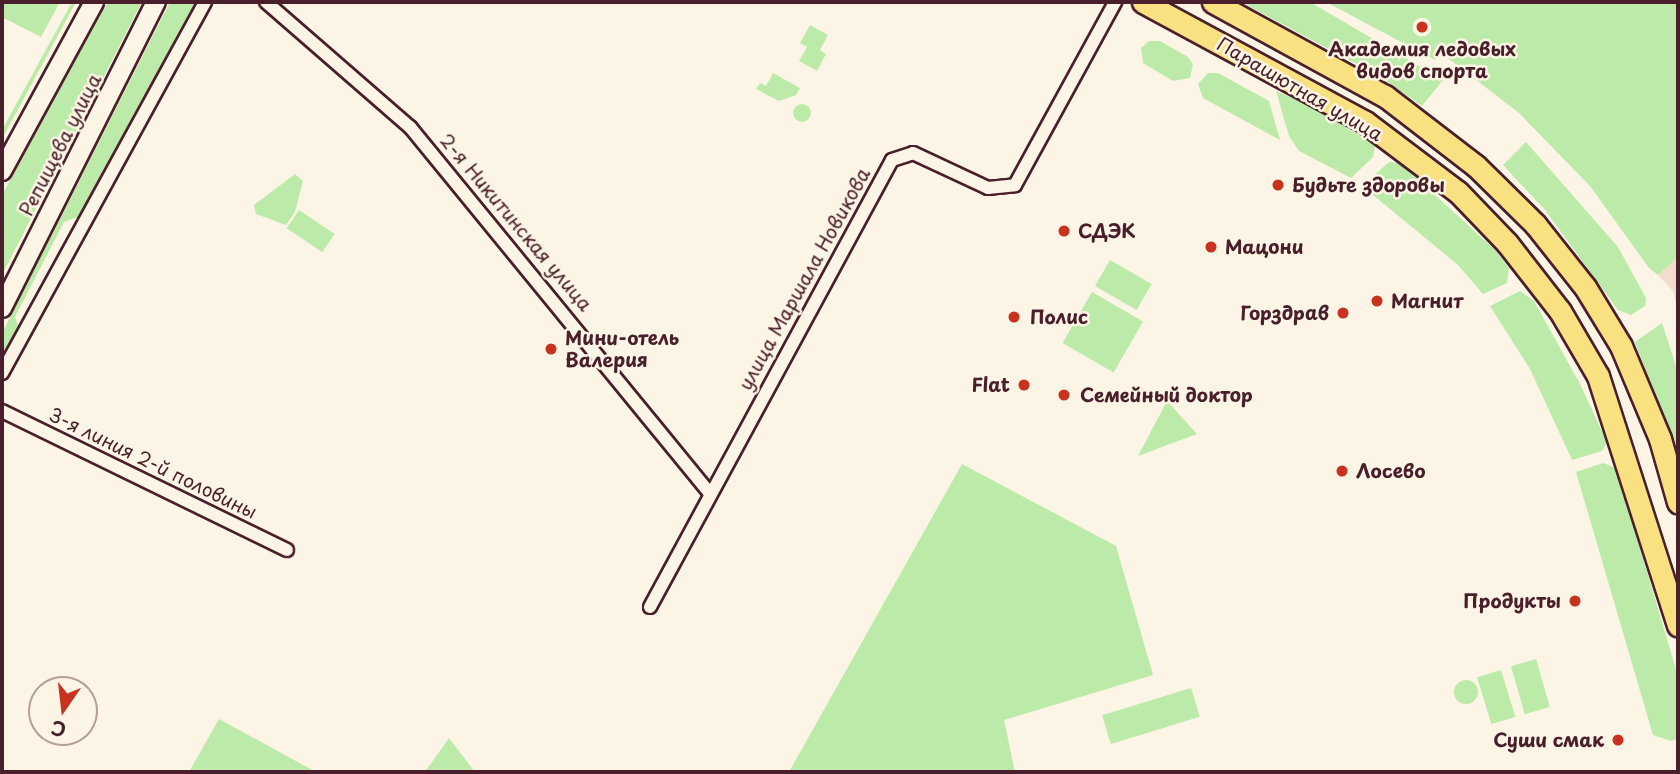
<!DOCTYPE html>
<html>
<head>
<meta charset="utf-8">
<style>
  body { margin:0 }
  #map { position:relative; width:1680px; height:774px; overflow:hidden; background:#fcf5e5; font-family:"Playpen Sans",sans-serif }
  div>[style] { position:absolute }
  .built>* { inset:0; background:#f2ddcc }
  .green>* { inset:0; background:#bceaa8; transform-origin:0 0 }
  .round { border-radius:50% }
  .roads { filter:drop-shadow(2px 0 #4a1f2b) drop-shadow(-2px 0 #4a1f2b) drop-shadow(0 2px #4a1f2b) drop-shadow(0 -2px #4a1f2b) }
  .minor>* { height:12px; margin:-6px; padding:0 6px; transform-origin:6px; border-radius:6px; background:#fcf5e5 }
  .secondary>* { height:18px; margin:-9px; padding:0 9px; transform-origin:9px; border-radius:9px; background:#fcf5e5 }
  .primary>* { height:21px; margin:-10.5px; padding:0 10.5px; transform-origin:10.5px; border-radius:10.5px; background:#f9e181 }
  .dots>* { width:19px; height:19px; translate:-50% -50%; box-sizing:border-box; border:4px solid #fcf5e5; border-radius:50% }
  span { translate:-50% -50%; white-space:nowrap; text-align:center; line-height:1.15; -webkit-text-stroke:5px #fcf5e5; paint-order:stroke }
  .poi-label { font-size:19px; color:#4a1f2b; font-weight:700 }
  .left { translate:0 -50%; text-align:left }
  .right { translate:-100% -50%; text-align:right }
  .street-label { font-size:19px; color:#4a1f2b }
  .frame { position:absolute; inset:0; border:4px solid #4a1f2b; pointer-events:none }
  .north { position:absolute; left:28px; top:676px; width:70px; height:70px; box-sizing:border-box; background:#fcf5e5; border:2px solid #b59f9b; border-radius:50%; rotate:194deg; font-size:19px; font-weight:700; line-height:28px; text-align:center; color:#4a1f2b }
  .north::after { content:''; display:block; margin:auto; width:24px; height:32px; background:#c8321e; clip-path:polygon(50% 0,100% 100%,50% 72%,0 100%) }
</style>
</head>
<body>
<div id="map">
  <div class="built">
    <div style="clip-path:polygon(1678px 257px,1678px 314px,1673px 291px,1658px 275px)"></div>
  </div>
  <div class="green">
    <div style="clip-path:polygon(2px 2px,60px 2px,41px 37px,2px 17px)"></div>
    <div style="clip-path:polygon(72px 2px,76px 2px,2px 139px,2px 130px)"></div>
    <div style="clip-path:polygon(107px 2px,142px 2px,2px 275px,2px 195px)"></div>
    <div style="clip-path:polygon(170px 2px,195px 2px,78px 217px,64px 222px,15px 317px,18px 326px,2px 357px,2px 333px)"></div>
    <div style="clip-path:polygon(1241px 2px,1310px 2px,1443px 80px,1422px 106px,1379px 76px)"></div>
    <div style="clip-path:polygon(1326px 2px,1678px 2px,1678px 257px,1658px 275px,1649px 268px,1590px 186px,1519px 113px,1440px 52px,1435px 60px)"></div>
    <div style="clip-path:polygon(810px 25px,828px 35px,820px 50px,826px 54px,817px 71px,799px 61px,807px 47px,800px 43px)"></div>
    <div style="clip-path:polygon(1149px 41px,1160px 41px,1188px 57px,1193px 64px,1190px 78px,1173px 81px,1143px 63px,1141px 48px)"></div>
    <div style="clip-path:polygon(773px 73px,800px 88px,796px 95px,779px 101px,756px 89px,760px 83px,766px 86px)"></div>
    <div style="clip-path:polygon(1208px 73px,1218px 73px,1269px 101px,1280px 140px,1203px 98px,1198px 84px)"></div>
    <div style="clip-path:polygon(1276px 91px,1311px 106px,1375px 145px,1373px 157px,1351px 178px,1299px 151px,1289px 136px)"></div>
    <div class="round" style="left:793px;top:104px;width:18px;height:18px"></div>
    <div style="clip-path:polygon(1526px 142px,1618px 247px,1646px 298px,1645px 306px,1631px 315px,1618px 310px,1545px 210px,1503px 165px)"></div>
    <div style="clip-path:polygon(1389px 162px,1400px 163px,1495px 250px,1509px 268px,1507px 283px,1483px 294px,1458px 265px,1362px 186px)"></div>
    <div style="clip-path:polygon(295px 174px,303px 181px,295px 212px,286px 225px,256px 214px,254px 205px)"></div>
    <div style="left:299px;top:210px;width:43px;height:22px;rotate:34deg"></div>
    <div style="left:1110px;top:260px;width:48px;height:30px;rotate:30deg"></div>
    <div style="clip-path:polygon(1520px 291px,1534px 301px,1580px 384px,1607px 442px,1602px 451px,1572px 460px,1530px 369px,1490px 306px)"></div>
    <div style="left:1092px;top:292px;width:59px;height:59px;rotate:30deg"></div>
    <div style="clip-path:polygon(1662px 323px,1678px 372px,1678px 454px,1635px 342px)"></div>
    <div style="clip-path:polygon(1167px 401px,1197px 434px,1138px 456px)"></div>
    <div style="clip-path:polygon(1603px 463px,1616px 468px,1678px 676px,1678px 739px,1671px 741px,1653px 735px,1576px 472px)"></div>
    <div style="clip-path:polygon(962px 464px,1116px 546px,1153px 675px,1004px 720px,1015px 772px,789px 772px)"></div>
    <div style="left:1536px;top:659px;width:50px;height:26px;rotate:74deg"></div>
    <div style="left:1501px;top:670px;width:49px;height:25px;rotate:73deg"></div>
    <div class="round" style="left:1454px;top:680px;width:24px;height:24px"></div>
    <div style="left:1191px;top:688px;width:30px;height:93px;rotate:73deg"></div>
    <div style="clip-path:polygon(219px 719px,316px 772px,189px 772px)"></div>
    <div style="clip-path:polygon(449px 738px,475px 772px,425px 772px)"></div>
  </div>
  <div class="roads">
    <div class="minor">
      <div style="left:266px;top:2px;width:191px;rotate:41deg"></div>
      <div style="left:410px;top:127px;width:473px;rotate:50.7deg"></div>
      <div style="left:2px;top:373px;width:423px;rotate:-61.3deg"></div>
      <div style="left:2px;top:411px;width:317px;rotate:26deg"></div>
      <div style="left:650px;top:607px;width:508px;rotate:-61.57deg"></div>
      <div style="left:892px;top:160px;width:22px;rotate:-18deg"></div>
      <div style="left:913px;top:153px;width:83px;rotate:25deg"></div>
      <div style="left:988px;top:188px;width:27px;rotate:-6deg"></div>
      <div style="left:1015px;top:185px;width:209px;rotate:-61.3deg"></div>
    </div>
    <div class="secondary">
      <div style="left:2px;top:171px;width:192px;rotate:-61.4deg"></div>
      <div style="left:2px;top:308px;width:343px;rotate:-63.3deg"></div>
    </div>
    <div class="primary">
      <div style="left:1143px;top:2px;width:252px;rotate:28.4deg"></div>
      <div style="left:1365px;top:122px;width:116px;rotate:37deg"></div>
      <div style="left:1458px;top:192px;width:71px;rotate:46.1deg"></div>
      <div style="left:1507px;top:243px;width:86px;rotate:52.1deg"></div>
      <div style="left:1560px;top:311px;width:75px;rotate:59.7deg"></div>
      <div style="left:1598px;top:376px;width:262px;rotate:72.2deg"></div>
      <div style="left:1213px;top:2px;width:196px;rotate:28.7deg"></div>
      <div style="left:1385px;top:96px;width:115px;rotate:37.6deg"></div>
      <div style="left:1476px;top:166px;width:83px;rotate:44.5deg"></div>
      <div style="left:1535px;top:224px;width:80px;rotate:51.6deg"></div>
      <div style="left:1585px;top:287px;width:69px;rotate:58.6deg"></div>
      <div style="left:1621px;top:346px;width:101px;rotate:67.2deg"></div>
      <div style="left:1660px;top:439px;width:66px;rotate:74.1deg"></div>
    </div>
  </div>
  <div class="dots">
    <div style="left:1422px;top:27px;background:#c8321e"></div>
    <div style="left:1278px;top:185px;background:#c8321e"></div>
    <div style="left:1064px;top:231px;background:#c8321e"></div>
    <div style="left:1211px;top:247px;background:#c8321e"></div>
    <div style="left:1377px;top:301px;background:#c8321e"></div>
    <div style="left:1343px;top:313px;background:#c8321e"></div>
    <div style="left:1014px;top:317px;background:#c8321e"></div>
    <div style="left:551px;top:349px;background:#c8321e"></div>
    <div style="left:1024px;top:385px;background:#c8321e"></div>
    <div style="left:1064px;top:395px;background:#c8321e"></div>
    <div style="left:1342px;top:471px;background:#c8321e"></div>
    <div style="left:1575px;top:601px;background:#c8321e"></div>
    <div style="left:1618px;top:740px;background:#c8321e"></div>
  </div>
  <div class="poi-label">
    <span style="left:1422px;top:60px">Академия ледовых<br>видов спорта</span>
    <span class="left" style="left:1292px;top:185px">Будьте здоровы</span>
    <span class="left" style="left:1078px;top:231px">СДЭК</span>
    <span class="left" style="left:1225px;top:247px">Мацони</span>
    <span class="left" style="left:1391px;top:301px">Магнит</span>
    <span class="right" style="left:1329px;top:313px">Горздрав</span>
    <span class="left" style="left:1030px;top:317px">Полис</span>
    <span class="left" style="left:565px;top:349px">Мини-отель<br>Валерия</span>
    <span class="right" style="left:1010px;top:385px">Flat</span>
    <span class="left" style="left:1080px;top:395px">Семейный доктор</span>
    <span class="left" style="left:1356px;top:471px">Лосево</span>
    <span class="right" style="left:1561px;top:601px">Продукты</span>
    <span class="right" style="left:1604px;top:740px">Суши смак</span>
  </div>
  <div class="street-label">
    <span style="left:1300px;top:89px;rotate:30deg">Парашютная улица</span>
    <span style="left:60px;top:145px;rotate:-63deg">Репищева улица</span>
    <span style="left:516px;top:222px;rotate:50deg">2-я Никитинская улица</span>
    <span style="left:804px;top:279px;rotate:-61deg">улица Маршала Новикова</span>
    <span style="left:153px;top:463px;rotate:26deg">3-я линия 2-й половины</span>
  </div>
  <div class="frame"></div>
  <div class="north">С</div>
</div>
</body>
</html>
